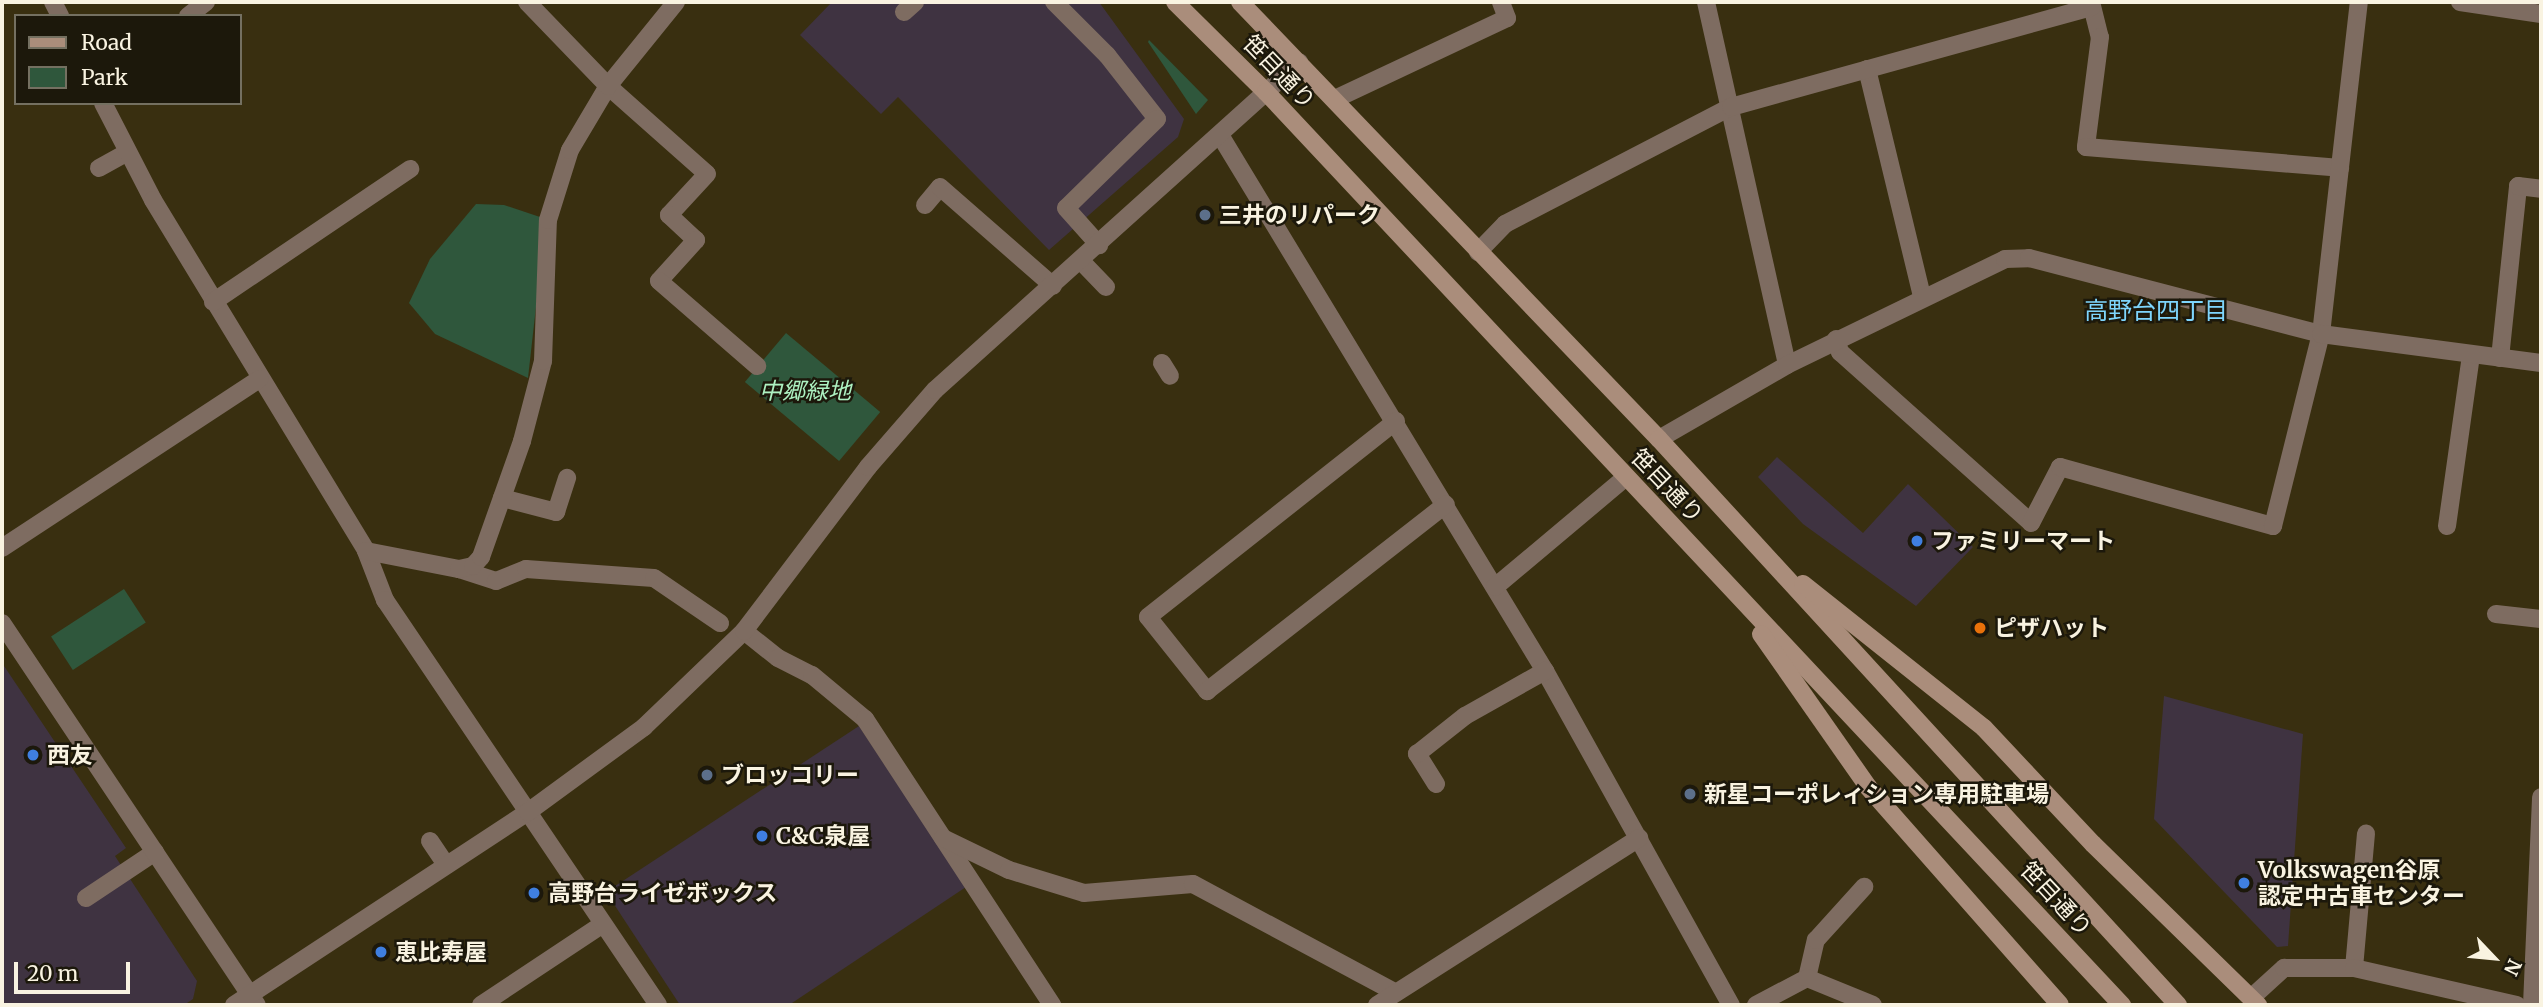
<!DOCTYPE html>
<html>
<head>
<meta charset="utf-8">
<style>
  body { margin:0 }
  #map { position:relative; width:2543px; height:1007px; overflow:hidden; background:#392f10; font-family:Merriweather,"Noto Sans JP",serif }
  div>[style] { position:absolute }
  .commercial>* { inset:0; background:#3f3341 }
  .green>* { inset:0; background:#2f573c; transform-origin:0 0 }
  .service>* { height:18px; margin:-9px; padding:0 9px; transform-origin:9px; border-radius:9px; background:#7e6c61 }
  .minor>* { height:18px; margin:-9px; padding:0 9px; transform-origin:9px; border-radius:9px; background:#7e6c61 }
  .tertiary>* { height:18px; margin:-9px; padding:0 9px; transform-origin:9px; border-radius:9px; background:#7e6c61 }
  .secondary>* { height:18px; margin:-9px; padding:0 9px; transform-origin:9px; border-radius:9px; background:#aa8d7b }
  .dots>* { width:19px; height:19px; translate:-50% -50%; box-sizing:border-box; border:4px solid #1c180b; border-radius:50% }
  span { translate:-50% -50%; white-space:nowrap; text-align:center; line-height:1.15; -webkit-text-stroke:5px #1c180b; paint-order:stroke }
  .street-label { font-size:23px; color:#f9f3e1 }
  .poi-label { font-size:23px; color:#f9f3e1; font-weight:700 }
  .left { translate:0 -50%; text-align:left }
  .park-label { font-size:23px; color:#adf1c1; font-style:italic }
  .neighbourhood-label { font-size:24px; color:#7ed5fc }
  .frame { position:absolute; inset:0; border:4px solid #f9f3e1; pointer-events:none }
  .legend { position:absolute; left:14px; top:14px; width:228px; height:91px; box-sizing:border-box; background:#1c180b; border:2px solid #747061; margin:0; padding:9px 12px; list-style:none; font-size:21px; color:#f9f3e1 }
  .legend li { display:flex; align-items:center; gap:14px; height:35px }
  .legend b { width:35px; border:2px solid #747061 }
  .north { position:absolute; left:2459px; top:923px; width:70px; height:70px; -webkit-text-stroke:5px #1c180b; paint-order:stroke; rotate:116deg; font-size:19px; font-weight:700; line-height:28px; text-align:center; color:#f9f3e1 }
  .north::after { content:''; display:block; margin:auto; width:24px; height:32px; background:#f9f3e1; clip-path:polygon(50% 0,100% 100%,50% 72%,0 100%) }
  .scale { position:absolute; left:14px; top:962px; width:116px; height:32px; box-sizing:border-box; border:4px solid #f9f3e1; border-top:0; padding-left:9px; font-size:21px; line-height:24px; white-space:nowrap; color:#f9f3e1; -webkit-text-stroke:5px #1c180b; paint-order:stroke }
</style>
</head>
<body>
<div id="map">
  <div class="commercial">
    <div style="clip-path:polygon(832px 2px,1099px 2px,1184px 119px,1178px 137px,1049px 250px,898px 97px,881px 114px,800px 35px)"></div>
    <div style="clip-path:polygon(1777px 457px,1863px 533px,1908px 484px,1973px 547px,1916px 606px,1803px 524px,1758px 477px)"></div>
    <div style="clip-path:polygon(2px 663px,126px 848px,115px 856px,197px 981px,193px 999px,184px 1005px,2px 1005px)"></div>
    <div style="clip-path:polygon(2164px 696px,2303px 734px,2288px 946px,2277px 947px,2154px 819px)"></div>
    <div style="clip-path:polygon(859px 726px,966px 887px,789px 1005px,680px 1005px,606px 892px)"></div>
  </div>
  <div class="green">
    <div style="clip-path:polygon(1149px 40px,1208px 100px,1196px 114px,1148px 42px)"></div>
    <div style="clip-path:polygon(476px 204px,504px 205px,540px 217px,539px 280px,528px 378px,435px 334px,409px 303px,430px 259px)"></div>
    <div style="left:786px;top:333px;width:123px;height:64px;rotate:40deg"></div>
    <div style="left:124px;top:589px;width:40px;height:87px;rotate:57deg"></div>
  </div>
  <div class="service">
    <div style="left:1054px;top:2px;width:75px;rotate:45deg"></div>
    <div style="left:1107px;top:55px;width:81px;rotate:52deg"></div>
    <div style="left:1157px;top:119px;width:127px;rotate:135.6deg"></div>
    <div style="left:1066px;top:208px;width:50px;rotate:48.3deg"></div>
    <div style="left:904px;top:12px;width:15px;rotate:-42deg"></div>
    <div style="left:608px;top:86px;width:132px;rotate:41.6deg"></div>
    <div style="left:707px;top:174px;width:56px;rotate:132.8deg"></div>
    <div style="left:669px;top:215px;width:37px;rotate:43deg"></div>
    <div style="left:696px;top:240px;width:55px;rotate:132.1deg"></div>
    <div style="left:659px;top:281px;width:130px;rotate:40.9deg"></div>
    <div style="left:99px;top:168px;width:33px;rotate:-29deg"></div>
    <div style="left:925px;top:205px;width:23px;rotate:-50deg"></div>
    <div style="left:940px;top:187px;width:150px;rotate:41.2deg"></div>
    <div style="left:1081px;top:261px;width:36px;rotate:46deg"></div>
    <div style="left:1162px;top:363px;width:15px;rotate:58deg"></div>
    <div style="left:502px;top:498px;width:56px;rotate:14.5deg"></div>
    <div style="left:556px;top:512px;width:36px;rotate:-72deg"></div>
    <div style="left:2447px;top:526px;width:172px;rotate:-82deg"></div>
    <div style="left:459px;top:569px;width:39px;rotate:18deg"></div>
    <div style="left:496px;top:581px;width:32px;rotate:-22deg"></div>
    <div style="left:526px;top:569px;width:128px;rotate:4deg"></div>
    <div style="left:654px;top:578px;width:80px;rotate:34.3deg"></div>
    <div style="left:2496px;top:614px;width:45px;rotate:6.3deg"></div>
    <div style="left:430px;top:841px;width:29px;rotate:56deg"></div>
    <div style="left:86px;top:898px;width:83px;rotate:-33.7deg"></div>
    <div style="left:1807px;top:978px;width:39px;rotate:-77deg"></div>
    <div style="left:1816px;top:940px;width:72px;rotate:-47.8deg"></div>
    <div style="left:481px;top:1005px;width:146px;rotate:-33.6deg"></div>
    <div style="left:2532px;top:1005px;width:208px;rotate:-87.5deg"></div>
  </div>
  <div class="minor">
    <div style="left:53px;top:2px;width:16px;rotate:63deg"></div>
    <div style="left:527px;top:2px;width:117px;rotate:46deg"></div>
    <div style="left:1706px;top:2px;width:372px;rotate:77.4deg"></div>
    <div style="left:2091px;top:2px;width:36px;rotate:76deg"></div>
    <div style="left:2100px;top:37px;width:111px;rotate:97.3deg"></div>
    <div style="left:2086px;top:147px;width:255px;rotate:4.7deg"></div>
    <div style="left:2460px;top:2px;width:82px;rotate:8.4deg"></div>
    <div style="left:188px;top:16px;width:23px;rotate:-38deg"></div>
    <div style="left:1867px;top:69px;width:234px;rotate:76.4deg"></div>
    <div style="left:1335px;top:99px;width:190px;rotate:-25.2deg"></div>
    <div style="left:1507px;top:18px;width:17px;rotate:-111deg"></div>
    <div style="left:103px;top:103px;width:109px;rotate:62.7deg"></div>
    <div style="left:153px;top:200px;width:411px;rotate:58.7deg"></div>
    <div style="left:366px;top:551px;width:53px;rotate:68.8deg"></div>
    <div style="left:385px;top:600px;width:488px;rotate:56deg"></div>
    <div style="left:1220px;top:135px;width:627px;rotate:58.77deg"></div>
    <div style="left:1545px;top:671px;width:382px;rotate:60.9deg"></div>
    <div style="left:1478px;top:252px;width:39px;rotate:-46deg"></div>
    <div style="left:1505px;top:224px;width:254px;rotate:-27.4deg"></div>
    <div style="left:1731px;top:107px;width:374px;rotate:-15.5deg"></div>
    <div style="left:213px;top:302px;width:238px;rotate:-34deg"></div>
    <div style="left:1836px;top:339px;width:14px;rotate:73deg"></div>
    <div style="left:1840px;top:352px;width:256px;rotate:41.8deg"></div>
    <div style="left:2031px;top:523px;width:63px;rotate:-62.6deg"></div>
    <div style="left:2060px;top:467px;width:221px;rotate:15.5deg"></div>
    <div style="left:2273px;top:526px;width:198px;rotate:-76deg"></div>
    <div style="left:2321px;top:334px;width:334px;rotate:-83.5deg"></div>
    <div style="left:2500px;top:358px;width:173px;rotate:-84deg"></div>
    <div style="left:2518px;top:186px;width:23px;rotate:7deg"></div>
    <div style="left:1396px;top:421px;width:316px;rotate:141.7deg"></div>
    <div style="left:1148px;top:617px;width:95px;rotate:51.4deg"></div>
    <div style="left:1207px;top:691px;width:303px;rotate:-38deg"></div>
    <div style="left:1659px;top:439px;width:148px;rotate:-30deg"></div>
    <div style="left:1787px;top:365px;width:242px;rotate:-25.9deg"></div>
    <div style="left:2005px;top:259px;width:24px;rotate:-2deg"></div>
    <div style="left:2029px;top:258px;width:302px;rotate:14.6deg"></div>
    <div style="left:2321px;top:334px;width:222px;rotate:7.5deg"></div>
    <div style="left:2px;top:548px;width:308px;rotate:-33.3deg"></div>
    <div style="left:366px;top:551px;width:95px;rotate:11deg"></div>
    <div style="left:459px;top:569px;width:14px;rotate:-12deg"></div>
    <div style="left:473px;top:566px;width:12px;rotate:-48deg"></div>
    <div style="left:481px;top:557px;width:123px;rotate:-70.5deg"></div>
    <div style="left:522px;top:441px;width:83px;rotate:-75.3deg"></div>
    <div style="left:543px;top:361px;width:141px;rotate:-88deg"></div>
    <div style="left:548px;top:220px;width:73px;rotate:-72.6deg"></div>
    <div style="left:570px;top:150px;width:74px;rotate:-59.3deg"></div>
    <div style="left:608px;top:86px;width:108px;rotate:-51deg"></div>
    <div style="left:1495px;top:587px;width:170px;rotate:-40deg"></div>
    <div style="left:744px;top:631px;width:43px;rotate:38.5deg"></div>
    <div style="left:778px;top:658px;width:38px;rotate:27deg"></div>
    <div style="left:812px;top:675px;width:69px;rotate:39.7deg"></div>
    <div style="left:865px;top:719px;width:342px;rotate:56.8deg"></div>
    <div style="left:1436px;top:784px;width:36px;rotate:-122deg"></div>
    <div style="left:1417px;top:754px;width:61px;rotate:-38.4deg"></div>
    <div style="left:1465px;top:716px;width:92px;rotate:-29.4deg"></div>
    <div style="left:943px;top:838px;width:73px;rotate:25.9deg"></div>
    <div style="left:1009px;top:870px;width:78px;rotate:17deg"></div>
    <div style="left:1084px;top:893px;width:109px;rotate:-4.7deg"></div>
    <div style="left:1193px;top:884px;width:230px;rotate:28.2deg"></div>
    <div style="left:2354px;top:968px;width:135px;rotate:-84.9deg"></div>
    <div style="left:2251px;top:998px;width:45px;rotate:-42.3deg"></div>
    <div style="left:2284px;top:968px;width:70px"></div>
    <div style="left:2354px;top:968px;width:167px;rotate:12.8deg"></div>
    <div style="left:1377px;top:1005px;width:311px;rotate:-32.5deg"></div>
    <div style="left:1756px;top:1005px;width:58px;rotate:-27.9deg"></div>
    <div style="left:1807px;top:978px;width:71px;rotate:22.2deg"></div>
  </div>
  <div class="tertiary">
    <div style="left:2px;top:623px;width:459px;rotate:56.3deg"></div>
    <div style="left:234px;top:1005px;width:352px;rotate:-33.3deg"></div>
    <div style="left:528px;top:812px;width:144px;rotate:-36.2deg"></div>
    <div style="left:644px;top:727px;width:139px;rotate:-43.8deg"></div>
    <div style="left:744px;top:631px;width:206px;rotate:-52.9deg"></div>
    <div style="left:868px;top:467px;width:102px;rotate:-49deg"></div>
    <div style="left:935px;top:390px;width:490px;rotate:-42deg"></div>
  </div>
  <div class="secondary">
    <div style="left:1175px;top:2px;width:128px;rotate:44.7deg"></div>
    <div style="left:1266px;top:92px;width:1252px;rotate:46.85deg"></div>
    <div style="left:1240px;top:2px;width:605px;rotate:46.2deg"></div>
    <div style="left:1659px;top:439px;width:768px;rotate:47.48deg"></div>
    <div style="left:1803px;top:584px;width:231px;rotate:38.5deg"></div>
    <div style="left:1984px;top:728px;width:159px;rotate:46.8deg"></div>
    <div style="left:2093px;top:844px;width:231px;rotate:44.3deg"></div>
    <div style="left:1761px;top:634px;width:187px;rotate:55deg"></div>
    <div style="left:1868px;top:787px;width:290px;rotate:48.6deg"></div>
  </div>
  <div class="dots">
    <div style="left:1205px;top:215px;background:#5c6f8a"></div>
    <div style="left:1917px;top:541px;background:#3f7fe0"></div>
    <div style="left:1980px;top:628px;background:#e8710a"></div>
    <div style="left:33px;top:755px;background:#3f7fe0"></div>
    <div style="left:707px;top:775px;background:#5c6f8a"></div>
    <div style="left:1690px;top:794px;background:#5c6f8a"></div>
    <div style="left:762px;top:836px;background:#3f7fe0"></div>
    <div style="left:2244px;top:883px;background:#3f7fe0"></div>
    <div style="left:534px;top:893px;background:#3f7fe0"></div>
    <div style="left:381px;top:952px;background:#3f7fe0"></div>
  </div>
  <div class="street-label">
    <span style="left:1279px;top:72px;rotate:46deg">笹目通り</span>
    <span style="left:1667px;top:486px;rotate:46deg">笹目通り</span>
    <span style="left:2056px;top:899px;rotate:47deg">笹目通り</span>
  </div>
  <div class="poi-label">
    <span class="left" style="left:1219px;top:215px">三井のリパーク</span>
    <span class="left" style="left:1931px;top:541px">ファミリーマート</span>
    <span class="left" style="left:1994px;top:628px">ピザハット</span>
    <span class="left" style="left:47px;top:755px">西友</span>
    <span class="left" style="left:721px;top:775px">ブロッコリー</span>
    <span class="left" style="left:1704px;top:794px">新星コーポレィション専用駐車場</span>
    <span class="left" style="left:776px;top:836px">C&amp;C泉屋</span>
    <span class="left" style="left:2258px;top:883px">Volkswagen谷原<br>認定中古車センター</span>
    <span class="left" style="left:548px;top:893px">高野台ライゼボックス</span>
    <span class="left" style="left:395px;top:952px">恵比寿屋</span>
  </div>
  <div class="park-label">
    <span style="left:805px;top:391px">中郷緑地</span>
  </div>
  <div class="neighbourhood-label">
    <span style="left:2156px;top:311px">高野台四丁目</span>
  </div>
  <div class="frame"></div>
  <ul class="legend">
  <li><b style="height:9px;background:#aa8d7b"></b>Road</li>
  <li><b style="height:19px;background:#2f573c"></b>Park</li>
  </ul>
  <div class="north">N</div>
  <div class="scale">20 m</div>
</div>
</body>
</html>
